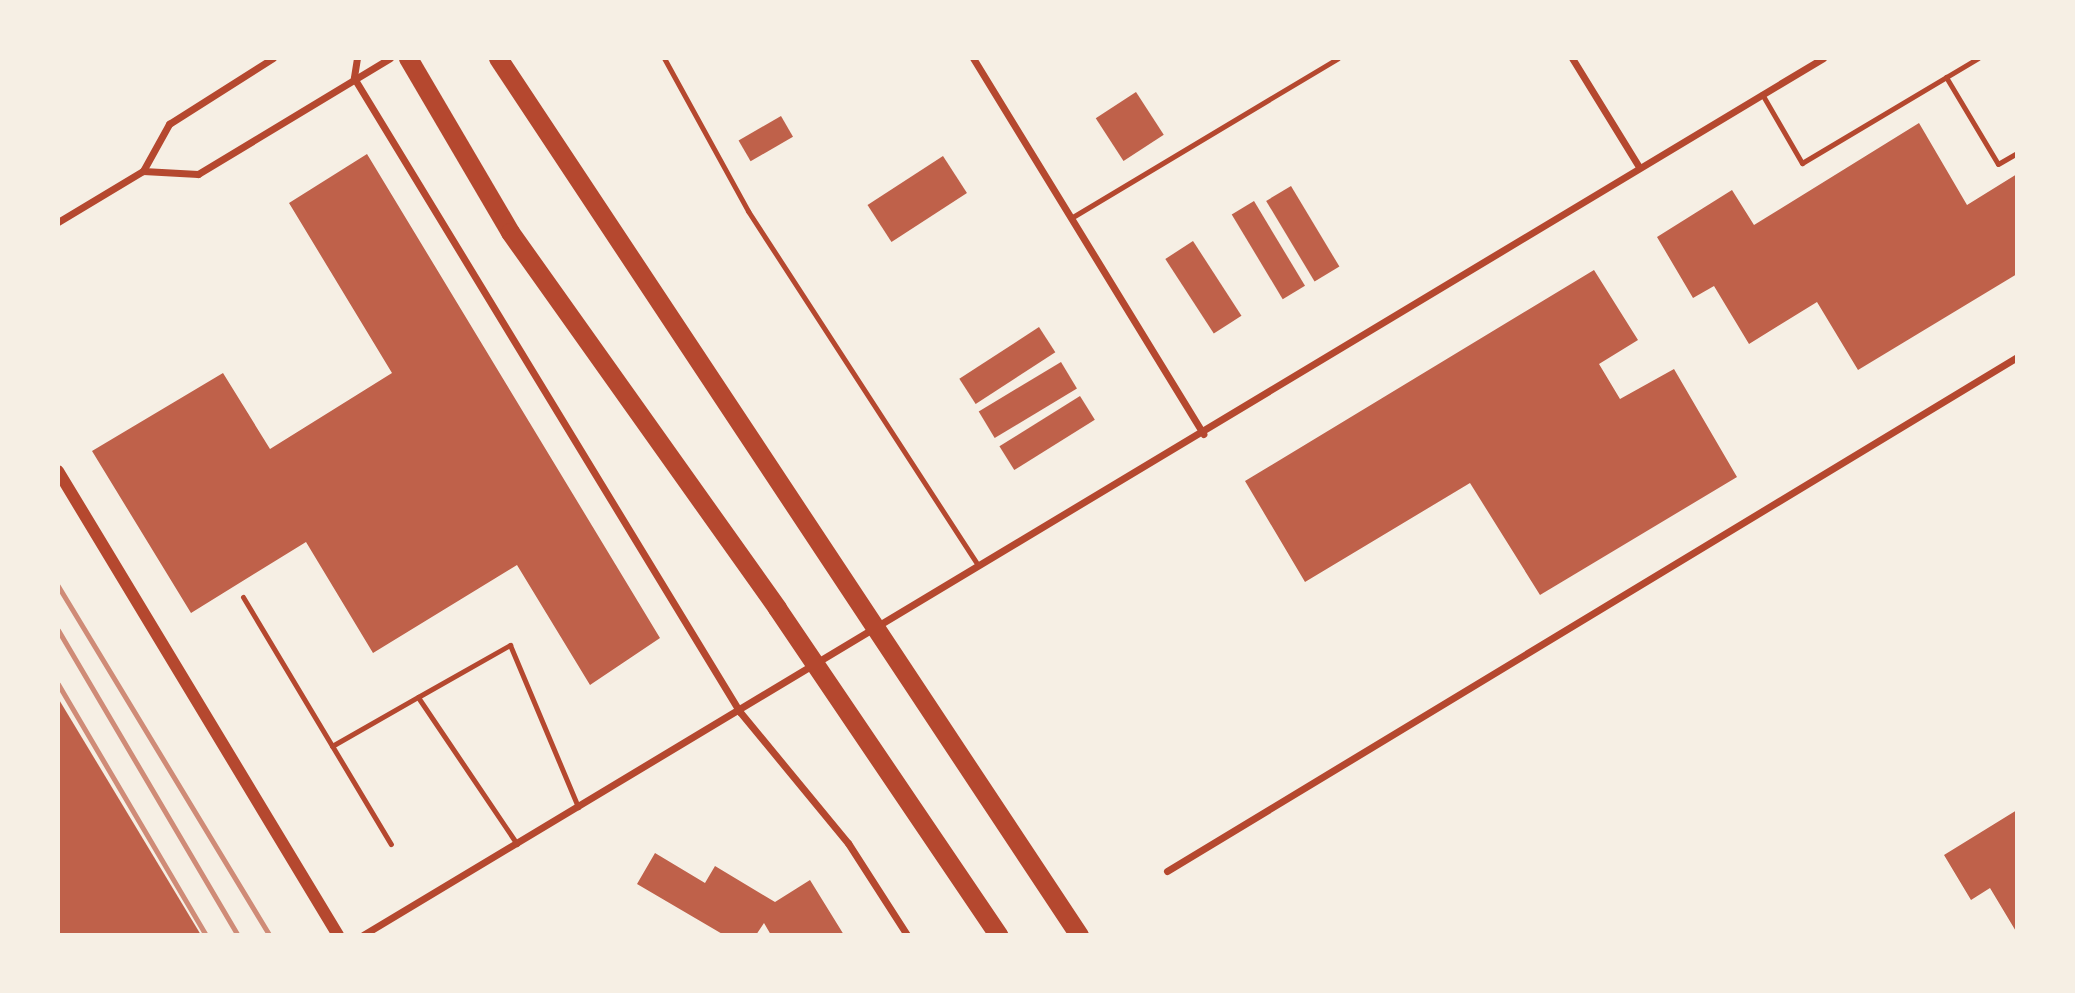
<!DOCTYPE html>
<html>
<head>
<meta charset="utf-8">
<style>
  body { margin:0 }
  #map { position:relative; width:2075px; height:993px; overflow:hidden; background:#f6efe4; font-family:Mulish,sans-serif }
  div>[style] { position:absolute }
  .building>* { inset:0; background:#bf614a; transform-origin:0 0 }
  .service>* { height:5px; margin:-2.5px; padding:0 2.5px; transform-origin:2.5px; border-radius:2.5px; background:#b5482f }
  .minor>* { height:7px; margin:-3.5px; padding:0 3.5px; transform-origin:3.5px; border-radius:3.5px; background:#b5482f }
  .tertiary>* { height:12px; margin:-6px; padding:0 6px; transform-origin:6px; border-radius:6px; background:#b5482f }
  .trunk>* { height:19px; margin:-9.5px; padding:0 9.5px; transform-origin:9.5px; border-radius:9.5px; background:#b5482f }
  .rail>* { height:5px; margin:-2.5px; padding:0 2.5px; transform-origin:2.5px; border-radius:2.5px; background:#cf8b77 }
  span { translate:-50% -50%; white-space:nowrap; text-align:center; line-height:1.15; -webkit-text-stroke:7px #f6efe4; paint-order:stroke }
  .frame { position:absolute; inset:0; border:60px solid #f6efe4; pointer-events:none }
</style>
</head>
<body>
<div id="map">
  <div class="building">
    <div style="left:1136px;top:92px;width:51px;height:48px;rotate:57deg"></div>
    <div style="left:781px;top:116px;width:24px;height:49px;rotate:60deg"></div>
    <div style="clip-path:polygon(1919px 123px,1967px 205px,2017px 174px,2017px 274px,1858px 370px,1817px 302px,1749px 344px,1714px 286px,1693px 298px,1657px 237px,1732px 190px,1754px 225px)"></div>
    <div style="clip-path:polygon(367px 154px,660px 638px,590px 685px,517px 565px,373px 653px,306px 542px,191px 613px,92px 451px,223px 373px,270px 449px,392px 373px,289px 203px)"></div>
    <div style="left:943px;top:156px;width:44px;height:90px;rotate:57deg"></div>
    <div style="left:1291px;top:186px;width:94px;height:29px;rotate:59deg"></div>
    <div style="left:1254px;top:201px;width:99px;height:26px;rotate:59deg"></div>
    <div style="left:1193px;top:241px;width:89px;height:33px;rotate:57deg"></div>
    <div style="clip-path:polygon(1594px 270px,1638px 340px,1599px 364px,1620px 399px,1674px 369px,1737px 477px,1540px 595px,1470px 483px,1305px 582px,1245px 481px)"></div>
    <div style="left:1039px;top:327px;width:30px;height:95px;rotate:57deg"></div>
    <div style="left:1061px;top:362px;width:31px;height:96px;rotate:59deg"></div>
    <div style="left:1080px;top:396px;width:28px;height:95px;rotate:58deg"></div>
    <div style="clip-path:polygon(58px 698px,201px 935px,58px 935px)"></div>
    <div style="clip-path:polygon(2017px 810px,2017px 933px,1990px 888px,1971px 900px,1944px 855px)"></div>
    <div style="clip-path:polygon(655px 853px,705px 883px,715px 866px,775px 902px,810px 880px,844px 935px,771px 935px,764px 923px,756px 935px,724px 935px,637px 884px)"></div>
  </div>
  <div class="service">
    <div style="left:664px;top:58px;width:175px;rotate:61.2deg"></div>
    <div style="left:748px;top:211px;width:422px;rotate:57deg"></div>
    <div style="left:1946px;top:77px;width:101px;rotate:59.1deg"></div>
    <div style="left:1998px;top:164px;width:22px;rotate:-30deg"></div>
    <div style="left:1762px;top:94px;width:80px;rotate:59.9deg"></div>
    <div style="left:1802px;top:163px;width:205px;rotate:-30.8deg"></div>
    <div style="left:1071px;top:218px;width:311px;rotate:-30.9deg"></div>
    <div style="left:243px;top:597px;width:288px;rotate:59.1deg"></div>
    <div style="left:332px;top:746px;width:99px;rotate:-29.7deg"></div>
    <div style="left:517px;top:844px;width:177px;rotate:-124deg"></div>
    <div style="left:418px;top:697px;width:106px;rotate:-29.5deg"></div>
    <div style="left:510px;top:645px;width:176px;rotate:67.2deg"></div>
  </div>
  <div class="minor">
    <div style="left:357px;top:58px;width:20px;rotate:99deg"></div>
    <div style="left:354px;top:78px;width:742px;rotate:58.67deg"></div>
    <div style="left:740px;top:712px;width:170px;rotate:50.5deg"></div>
    <div style="left:848px;top:843px;width:109px;rotate:57.3deg"></div>
    <div style="left:973px;top:58px;width:441px;rotate:58.5deg"></div>
    <div style="left:1572px;top:58px;width:128px;rotate:58.4deg"></div>
    <div style="left:143px;top:171px;width:55px;rotate:3.1deg"></div>
    <div style="left:198px;top:174px;width:224px;rotate:-31.1deg"></div>
    <div style="left:143px;top:171px;width:54px;rotate:-61deg"></div>
    <div style="left:169px;top:124px;width:123px;rotate:-32.4deg"></div>
    <div style="left:58px;top:222px;width:99px;rotate:-31deg"></div>
    <div style="left:1167px;top:871px;width:993px;rotate:-31.16deg"></div>
    <div style="left:363px;top:935px;width:1703px;rotate:-30.99deg"></div>
  </div>
  <div class="tertiary">
    <div style="left:58px;top:471px;width:542px;rotate:58.89deg"></div>
  </div>
  <div class="trunk">
    <div style="left:408px;top:58px;width:202px;rotate:59.6deg"></div>
    <div style="left:510px;top:232px;width:461px;rotate:54.6deg"></div>
    <div style="left:777px;top:608px;width:395px;rotate:55.9deg"></div>
    <div style="left:498px;top:58px;width:1052px;rotate:56.48deg"></div>
  </div>
  <div class="rail">
    <div style="left:58px;top:586px;width:408px;rotate:58.8deg"></div>
    <div style="left:58px;top:630px;width:354px;rotate:59.5deg"></div>
    <div style="left:58px;top:684px;width:291px;rotate:59.5deg"></div>
  </div>
  <div class="frame"></div>
</div>
</body>
</html>
